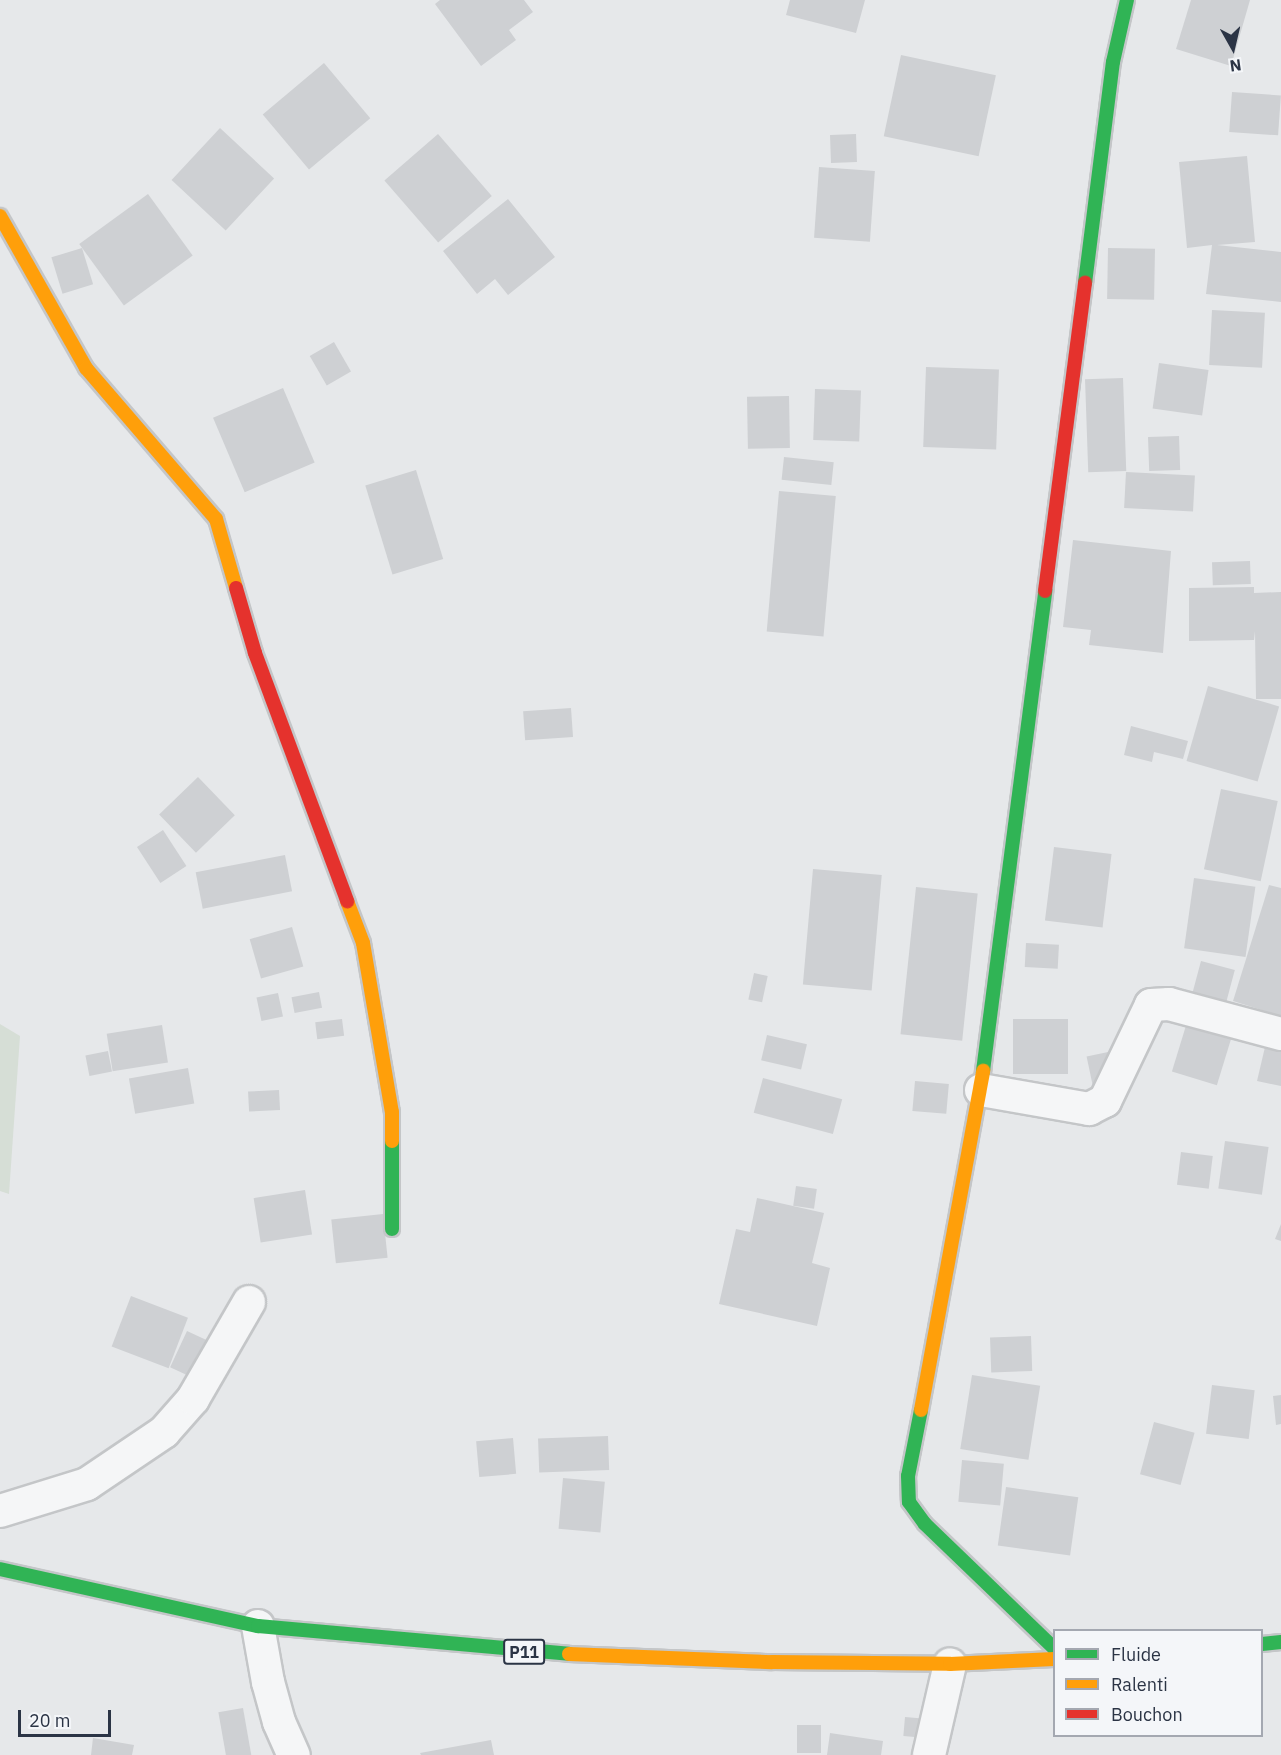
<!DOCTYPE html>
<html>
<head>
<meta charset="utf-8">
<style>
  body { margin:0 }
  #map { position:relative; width:1281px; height:1755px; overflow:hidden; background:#e6e8ea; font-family:"IBM Plex Sans",sans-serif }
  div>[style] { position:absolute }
  .green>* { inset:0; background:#d6ded6 }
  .building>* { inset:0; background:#ced0d3; transform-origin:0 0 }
  .roads { filter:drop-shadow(2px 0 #c4c6c8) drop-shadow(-2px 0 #c4c6c8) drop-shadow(0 2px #c4c6c8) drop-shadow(0 -2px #c4c6c8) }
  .street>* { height:32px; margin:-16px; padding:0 16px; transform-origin:16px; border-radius:16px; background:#f5f6f7 }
  .fast>* { height:14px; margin:-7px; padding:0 7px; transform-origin:7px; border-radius:7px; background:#30b455 }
  .slow>* { height:14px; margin:-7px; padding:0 7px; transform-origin:7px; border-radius:7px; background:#ff9f0a }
  .jam>* { height:14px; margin:-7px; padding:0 7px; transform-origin:7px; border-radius:7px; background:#e5322d }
  span { translate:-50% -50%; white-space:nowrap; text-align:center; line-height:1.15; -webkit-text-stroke:5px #f4f6f9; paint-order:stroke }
  .shield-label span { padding:2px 4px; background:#f4f6f9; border:2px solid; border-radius:4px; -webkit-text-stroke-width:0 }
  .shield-label { font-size:16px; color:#2b3445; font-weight:700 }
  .legend { position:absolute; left:1053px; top:1629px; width:210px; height:108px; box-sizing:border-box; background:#f4f6f9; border:2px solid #a4a8b1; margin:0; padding:8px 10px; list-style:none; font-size:18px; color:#2b3445 }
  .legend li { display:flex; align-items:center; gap:12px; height:30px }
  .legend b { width:30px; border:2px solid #a4a8b1 }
  .north { position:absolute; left:1203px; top:18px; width:60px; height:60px; -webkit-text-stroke:4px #f4f6f9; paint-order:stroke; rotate:172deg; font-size:16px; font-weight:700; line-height:24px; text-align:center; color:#2b3445 }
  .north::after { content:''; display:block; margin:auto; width:21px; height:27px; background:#2b3445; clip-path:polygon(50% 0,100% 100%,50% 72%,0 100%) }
  .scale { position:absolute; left:18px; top:1710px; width:93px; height:27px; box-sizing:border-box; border:3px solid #2b3445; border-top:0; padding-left:8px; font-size:18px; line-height:21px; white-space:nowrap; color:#2b3445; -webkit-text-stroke:4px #f4f6f9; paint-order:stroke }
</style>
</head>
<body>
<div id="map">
  <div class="green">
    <div style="clip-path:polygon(0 1024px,20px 1036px,9px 1194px,0 1191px)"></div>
  </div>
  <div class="building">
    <div style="clip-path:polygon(440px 0,524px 0,533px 12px,509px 30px,516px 40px,481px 66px,435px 4px)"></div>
    <div style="clip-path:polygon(790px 0,865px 0,856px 33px,786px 15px)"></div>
    <div style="clip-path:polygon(1191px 0,1250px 0,1231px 66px,1176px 49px)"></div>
    <div style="left:901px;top:55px;width:97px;height:83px;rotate:12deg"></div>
    <div style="left:324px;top:63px;width:72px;height:80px;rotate:50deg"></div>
    <div style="left:1232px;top:92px;width:49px;height:40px;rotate:4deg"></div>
    <div style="left:220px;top:128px;width:74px;height:71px;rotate:43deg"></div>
    <div style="left:438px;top:134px;width:82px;height:71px;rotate:49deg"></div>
    <div style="left:856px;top:134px;width:28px;height:26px;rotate:88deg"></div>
    <div style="clip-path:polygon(1247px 156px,1255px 242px,1217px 245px,1281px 252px,1281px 302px,1206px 294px,1212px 245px,1187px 248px,1179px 162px)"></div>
    <div style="left:819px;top:167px;width:56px;height:71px;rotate:4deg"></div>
    <div style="left:148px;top:194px;width:76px;height:85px;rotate:54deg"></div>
    <div style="clip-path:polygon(508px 199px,555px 257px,508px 295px,495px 279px,477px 294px,443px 251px)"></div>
    <div style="left:82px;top:248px;width:38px;height:32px;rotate:73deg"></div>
    <div style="left:1108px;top:248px;width:47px;height:51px;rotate:1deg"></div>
    <div style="left:1212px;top:310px;width:53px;height:55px;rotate:3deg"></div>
    <div style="left:334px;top:342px;width:34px;height:28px;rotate:60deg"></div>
    <div style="left:1159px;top:363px;width:50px;height:46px;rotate:8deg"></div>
    <div style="left:926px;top:367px;width:73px;height:80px;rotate:2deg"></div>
    <div style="left:1123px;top:378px;width:93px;height:38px;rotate:88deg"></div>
    <div style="left:283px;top:388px;width:81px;height:76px;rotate:67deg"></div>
    <div style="left:815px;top:389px;width:46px;height:51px;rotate:2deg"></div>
    <div style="left:789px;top:396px;width:52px;height:42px;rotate:89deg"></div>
    <div style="left:1179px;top:436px;width:34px;height:31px;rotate:88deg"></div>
    <div style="left:784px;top:457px;width:50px;height:23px;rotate:6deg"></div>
    <div style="left:416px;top:470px;width:93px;height:53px;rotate:73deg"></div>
    <div style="left:1126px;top:472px;width:69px;height:36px;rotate:3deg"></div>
    <div style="left:779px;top:491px;width:57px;height:141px;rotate:5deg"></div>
    <div style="clip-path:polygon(1073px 540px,1171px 551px,1163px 653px,1089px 645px,1091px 630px,1063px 627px)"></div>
    <div style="left:1250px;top:561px;width:23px;height:38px;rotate:88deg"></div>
    <div style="clip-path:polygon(1254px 587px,1254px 593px,1281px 592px,1281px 699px,1256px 699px,1255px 631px,1254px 640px,1189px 641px,1189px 588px)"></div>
    <div style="left:1208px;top:686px;width:74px;height:78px;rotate:16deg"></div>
    <div style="left:571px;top:708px;width:29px;height:48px;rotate:86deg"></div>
    <div style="clip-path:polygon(1131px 726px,1188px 741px,1183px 759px,1154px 752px,1152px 762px,1124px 755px)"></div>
    <div style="left:198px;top:777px;width:53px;height:54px;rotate:46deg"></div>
    <div style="left:1221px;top:789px;width:58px;height:82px;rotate:12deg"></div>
    <div style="left:163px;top:830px;width:43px;height:31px;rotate:57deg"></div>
    <div style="left:1054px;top:847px;width:58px;height:74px;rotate:7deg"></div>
    <div style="left:285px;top:855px;width:37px;height:91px;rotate:79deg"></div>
    <div style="left:813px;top:869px;width:69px;height:116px;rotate:5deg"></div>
    <div style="left:1194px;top:878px;width:62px;height:71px;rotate:8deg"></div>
    <div style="clip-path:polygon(1269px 885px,1281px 888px,1281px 1016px,1233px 1001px)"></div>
    <div style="left:916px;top:887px;width:62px;height:148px;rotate:6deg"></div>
    <div style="left:292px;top:927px;width:41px;height:44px;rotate:74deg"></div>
    <div style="left:1026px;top:943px;width:33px;height:24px;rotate:3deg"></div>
    <div style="left:1201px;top:961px;width:35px;height:32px;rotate:15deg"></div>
    <div style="left:754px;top:973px;width:14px;height:27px;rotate:12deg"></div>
    <div style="left:319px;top:992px;width:16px;height:28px;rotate:79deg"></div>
    <div style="left:278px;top:993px;width:24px;height:22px;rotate:78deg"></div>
    <div style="left:342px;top:1019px;width:17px;height:27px;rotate:83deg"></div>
    <div style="left:1068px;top:1019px;width:55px;height:55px;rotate:90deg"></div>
    <div style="left:1188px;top:1019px;width:47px;height:55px;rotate:17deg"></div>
    <div style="left:162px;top:1025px;width:38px;height:56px;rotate:81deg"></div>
    <div style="left:767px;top:1035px;width:41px;height:26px;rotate:13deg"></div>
    <div style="clip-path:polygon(1265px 1047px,1281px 1051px,1281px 1086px,1257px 1081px)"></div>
    <div style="left:108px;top:1051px;width:21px;height:23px;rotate:79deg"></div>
    <div style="left:1113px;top:1051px;width:33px;height:27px;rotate:78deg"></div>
    <div style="left:188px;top:1068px;width:36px;height:60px;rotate:80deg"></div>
    <div style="left:763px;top:1078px;width:82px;height:36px;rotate:15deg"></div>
    <div style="left:915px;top:1081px;width:34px;height:30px;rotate:5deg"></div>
    <div style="left:279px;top:1090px;width:20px;height:31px;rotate:87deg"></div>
    <div style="left:1225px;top:1141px;width:44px;height:48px;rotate:8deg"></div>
    <div style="left:1181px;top:1152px;width:32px;height:33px;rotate:7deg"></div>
    <div style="left:796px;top:1186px;width:21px;height:20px;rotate:8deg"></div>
    <div style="left:305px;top:1190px;width:45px;height:52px;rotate:81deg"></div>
    <div style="clip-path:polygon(757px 1198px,824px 1213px,812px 1263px,830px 1268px,817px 1326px,719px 1304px,736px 1229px,750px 1232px)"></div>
    <div style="left:383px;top:1214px;width:44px;height:52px;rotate:84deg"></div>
    <div style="clip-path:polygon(1281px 1224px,1281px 1241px,1275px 1239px)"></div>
    <div style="left:131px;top:1296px;width:61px;height:54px;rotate:21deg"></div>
    <div style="left:187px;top:1331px;width:31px;height:40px;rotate:25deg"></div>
    <div style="left:1031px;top:1336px;width:35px;height:41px;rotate:88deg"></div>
    <div style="left:972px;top:1375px;width:69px;height:75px;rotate:9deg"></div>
    <div style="left:1212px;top:1385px;width:43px;height:49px;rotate:7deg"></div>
    <div style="clip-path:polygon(1281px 1395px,1281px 1424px,1276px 1425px,1273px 1396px)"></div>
    <div style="left:1154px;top:1422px;width:42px;height:54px;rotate:15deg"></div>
    <div style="left:608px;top:1436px;width:34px;height:70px;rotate:88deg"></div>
    <div style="left:513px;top:1438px;width:36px;height:37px;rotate:85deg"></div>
    <div style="left:962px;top:1460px;width:42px;height:42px;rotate:5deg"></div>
    <div style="left:563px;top:1478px;width:42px;height:51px;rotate:5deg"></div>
    <div style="left:1006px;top:1487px;width:73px;height:59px;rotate:8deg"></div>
    <div style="left:243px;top:1708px;width:48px;height:25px;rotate:80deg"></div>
    <div style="left:905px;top:1717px;width:23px;height:19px;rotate:5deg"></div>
    <div style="left:821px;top:1725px;width:28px;height:24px;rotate:90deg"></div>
    <div style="clip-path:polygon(830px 1733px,883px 1741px,881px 1755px,827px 1755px)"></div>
    <div style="clip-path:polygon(93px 1738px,134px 1745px,132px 1755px,91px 1755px)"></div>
    <div style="clip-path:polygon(491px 1740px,494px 1755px,421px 1755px,420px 1753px)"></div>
  </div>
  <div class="roads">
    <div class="street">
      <div style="left:981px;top:1090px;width:110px;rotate:10deg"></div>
      <div style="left:1089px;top:1109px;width:18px;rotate:-27deg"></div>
      <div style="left:1105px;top:1101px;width:106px;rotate:-64.4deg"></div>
      <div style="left:1151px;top:1005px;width:18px;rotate:-3deg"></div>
      <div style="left:1169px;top:1004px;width:116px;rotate:15deg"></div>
      <div style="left:0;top:1511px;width:91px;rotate:-17.2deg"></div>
      <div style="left:87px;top:1484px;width:93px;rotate:-34deg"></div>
      <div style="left:164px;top:1432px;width:44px;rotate:-48.7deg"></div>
      <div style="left:193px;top:1399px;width:112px;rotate:-60deg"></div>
      <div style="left:258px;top:1626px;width:57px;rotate:79.9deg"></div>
      <div style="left:268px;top:1682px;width:41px;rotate:74.6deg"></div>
      <div style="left:279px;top:1722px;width:36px;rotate:66deg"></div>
      <div style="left:929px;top:1755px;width:93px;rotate:-77deg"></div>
    </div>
    <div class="fast">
      <div style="left:1085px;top:283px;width:223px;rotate:-82.8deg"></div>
      <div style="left:1113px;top:62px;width:64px;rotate:-77.3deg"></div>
      <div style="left:983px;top:1071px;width:484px;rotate:-82.6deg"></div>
      <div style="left:392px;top:1141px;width:88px;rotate:90deg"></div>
      <div style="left:921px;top:1410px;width:67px;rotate:101.1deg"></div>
      <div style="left:908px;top:1476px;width:26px;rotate:88deg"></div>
      <div style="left:909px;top:1502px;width:27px;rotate:54deg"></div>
      <div style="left:925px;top:1524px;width:179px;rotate:43.9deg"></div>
      <div style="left:0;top:1569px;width:264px;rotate:12.5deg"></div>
      <div style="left:258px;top:1626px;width:312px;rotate:5.1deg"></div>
      <div style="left:1262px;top:1644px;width:19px;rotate:-6deg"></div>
    </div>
    <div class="slow">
      <div style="left:0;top:216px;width:175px;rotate:60.5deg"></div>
      <div style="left:86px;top:368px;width:199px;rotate:49.3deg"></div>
      <div style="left:216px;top:519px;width:72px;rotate:73.8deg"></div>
      <div style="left:347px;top:901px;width:45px;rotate:69.1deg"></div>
      <div style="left:363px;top:943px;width:171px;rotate:80.3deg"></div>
      <div style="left:392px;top:1112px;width:29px;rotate:90deg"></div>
      <div style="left:921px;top:1410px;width:345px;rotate:-79.6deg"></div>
      <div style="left:569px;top:1654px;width:203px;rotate:2.3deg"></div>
      <div style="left:772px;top:1662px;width:178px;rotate:0.6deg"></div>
      <div style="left:950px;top:1664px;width:104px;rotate:-2.8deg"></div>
    </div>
    <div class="jam">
      <div style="left:236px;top:588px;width:68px;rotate:73.7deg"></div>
      <div style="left:255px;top:653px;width:265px;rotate:69.6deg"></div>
      <div style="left:1045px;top:591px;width:311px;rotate:-82.6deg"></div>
    </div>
  </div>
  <div class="shield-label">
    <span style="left:524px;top:1652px">P11</span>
  </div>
  <ul class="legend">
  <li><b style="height:8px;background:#30b455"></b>Fluide</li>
  <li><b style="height:8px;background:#ff9f0a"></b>Ralenti</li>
  <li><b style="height:8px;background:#e5322d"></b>Bouchon</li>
  </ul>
  <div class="north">N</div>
  <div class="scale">20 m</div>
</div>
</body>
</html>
